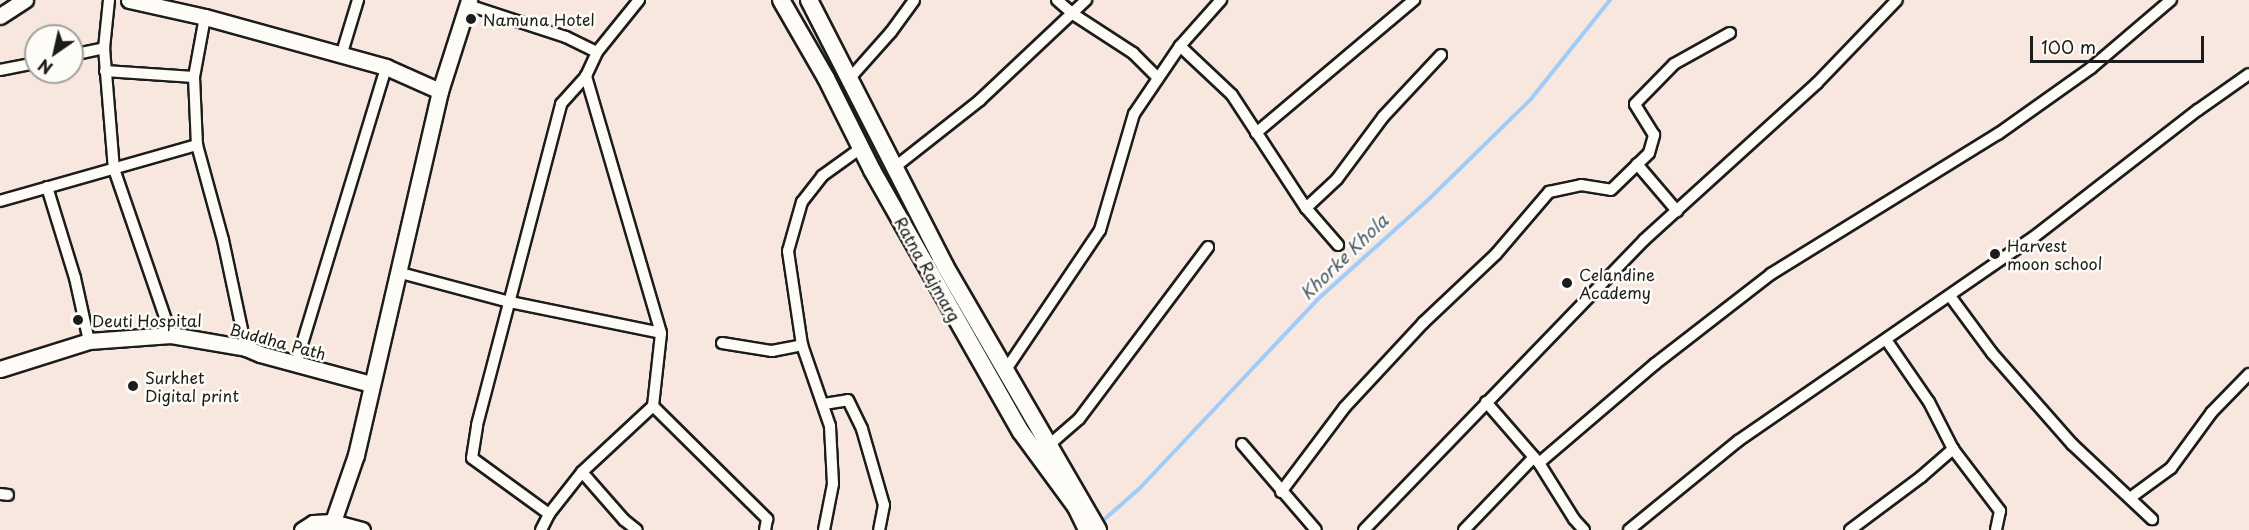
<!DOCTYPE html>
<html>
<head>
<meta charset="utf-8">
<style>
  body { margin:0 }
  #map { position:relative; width:2249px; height:530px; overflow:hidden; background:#f8e7de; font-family:"Playpen Sans",sans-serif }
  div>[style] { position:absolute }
  .stream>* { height:4px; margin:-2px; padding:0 2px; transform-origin:2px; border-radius:2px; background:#9fccf9 }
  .roads { filter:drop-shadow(2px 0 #1c1c1c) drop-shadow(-2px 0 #1c1c1c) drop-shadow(0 2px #1c1c1c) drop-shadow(0 -2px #1c1c1c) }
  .street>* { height:10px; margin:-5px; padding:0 5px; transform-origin:5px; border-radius:5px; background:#fdfcf7 }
  .secondary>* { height:15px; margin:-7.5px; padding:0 7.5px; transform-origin:7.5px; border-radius:7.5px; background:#fdfcf7 }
  .primary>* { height:16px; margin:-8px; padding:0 8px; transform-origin:8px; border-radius:8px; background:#fdfcf7 }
  .dots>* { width:16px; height:16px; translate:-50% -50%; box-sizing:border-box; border:3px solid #fdfcf7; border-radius:50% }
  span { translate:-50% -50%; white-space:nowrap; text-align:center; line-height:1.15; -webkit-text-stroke:5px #fdfcf7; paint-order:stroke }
  .poi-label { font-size:16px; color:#1c1c1c }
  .left { translate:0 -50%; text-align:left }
  .street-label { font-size:16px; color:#1c1c1c }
  .water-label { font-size:18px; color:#4a5a69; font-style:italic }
  .north { position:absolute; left:24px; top:24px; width:60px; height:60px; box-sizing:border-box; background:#fdfcf7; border:2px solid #a3a29f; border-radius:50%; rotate:214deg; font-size:16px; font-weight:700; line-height:24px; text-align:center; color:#1c1c1c }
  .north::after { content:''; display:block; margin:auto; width:21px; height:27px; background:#1c1c1c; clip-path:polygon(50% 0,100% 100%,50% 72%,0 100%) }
  .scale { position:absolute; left:2030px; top:36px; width:174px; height:27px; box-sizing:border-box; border:3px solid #1c1c1c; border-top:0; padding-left:8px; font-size:18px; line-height:21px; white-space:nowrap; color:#1c1c1c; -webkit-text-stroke:4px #fdfcf7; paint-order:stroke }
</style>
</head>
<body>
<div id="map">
  <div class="stream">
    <div style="left:1099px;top:524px;width:53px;rotate:-41.2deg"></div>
    <div style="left:1139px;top:489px;width:261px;rotate:-46.7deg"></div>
    <div style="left:1318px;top:299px;width:151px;rotate:-42deg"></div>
    <div style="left:1430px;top:198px;width:141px;rotate:-44.4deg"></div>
    <div style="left:1531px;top:99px;width:127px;rotate:-51.4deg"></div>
  </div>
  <div class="roads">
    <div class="street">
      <div style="left:109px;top:0;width:48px;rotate:95.9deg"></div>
      <div style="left:104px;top:48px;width:121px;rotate:85.3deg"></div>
      <div style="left:114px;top:169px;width:176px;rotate:71deg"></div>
      <div style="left:1057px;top:0;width:21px;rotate:41deg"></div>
      <div style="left:1073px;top:14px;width:72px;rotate:33deg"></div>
      <div style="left:1133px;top:53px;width:34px;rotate:45deg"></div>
      <div style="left:468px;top:5px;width:103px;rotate:18.1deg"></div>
      <div style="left:566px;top:37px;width:34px;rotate:26deg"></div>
      <div style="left:205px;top:17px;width:61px;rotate:100.4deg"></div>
      <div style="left:194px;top:77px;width:68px;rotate:87.5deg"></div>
      <div style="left:197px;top:145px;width:98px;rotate:74.7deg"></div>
      <div style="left:223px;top:240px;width:110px;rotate:78deg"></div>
      <div style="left:1180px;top:46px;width:71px;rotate:43.3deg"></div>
      <div style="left:1232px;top:95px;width:135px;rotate:56.8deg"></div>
      <div style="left:1306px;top:208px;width:49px;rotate:49.1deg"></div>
      <div style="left:72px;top:55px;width:33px;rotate:-12deg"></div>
      <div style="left:341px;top:56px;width:59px;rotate:-73.1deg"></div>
      <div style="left:0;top:70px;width:37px;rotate:-11deg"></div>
      <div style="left:105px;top:71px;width:89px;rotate:3.9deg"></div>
      <div style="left:851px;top:77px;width:60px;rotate:-48.4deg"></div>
      <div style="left:891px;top:32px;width:39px;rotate:-54deg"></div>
      <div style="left:1256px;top:133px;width:207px;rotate:-40.1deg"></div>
      <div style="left:1637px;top:164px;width:62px;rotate:49.6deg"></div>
      <div style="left:895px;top:167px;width:108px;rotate:-38.2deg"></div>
      <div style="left:980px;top:100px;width:146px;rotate:-43.3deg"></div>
      <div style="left:47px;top:187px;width:95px;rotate:72.9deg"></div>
      <div style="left:75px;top:278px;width:65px;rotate:77.5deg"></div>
      <div style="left:0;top:201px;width:205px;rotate:-15.9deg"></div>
      <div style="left:1306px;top:208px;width:42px;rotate:-43.1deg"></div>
      <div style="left:1337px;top:179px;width:77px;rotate:-53.4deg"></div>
      <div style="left:1383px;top:117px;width:85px;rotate:-46.9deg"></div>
      <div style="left:397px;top:272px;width:117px;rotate:14.9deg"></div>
      <div style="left:510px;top:302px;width:154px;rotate:11.6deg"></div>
      <div style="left:1950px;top:296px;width:71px;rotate:53.6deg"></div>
      <div style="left:1992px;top:353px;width:121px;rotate:48.7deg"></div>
      <div style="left:2072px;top:444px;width:110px;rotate:43.2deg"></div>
      <div style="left:1887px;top:341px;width:74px;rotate:55.5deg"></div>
      <div style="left:1929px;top:402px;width:53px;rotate:62.9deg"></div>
      <div style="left:1953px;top:449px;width:78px;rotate:52.8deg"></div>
      <div style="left:2000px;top:511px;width:19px;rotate:102deg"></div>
      <div style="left:722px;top:343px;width:51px;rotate:9.1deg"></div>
      <div style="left:772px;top:351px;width:31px;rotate:-11deg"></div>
      <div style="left:296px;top:364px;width:310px;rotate:-73.1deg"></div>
      <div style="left:1005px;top:371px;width:170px;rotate:-56deg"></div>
      <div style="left:1100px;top:230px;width:121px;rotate:-73.7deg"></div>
      <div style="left:1134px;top:114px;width:82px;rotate:-55.9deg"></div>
      <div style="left:1180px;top:46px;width:62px;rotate:-48.3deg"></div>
      <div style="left:1486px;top:402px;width:81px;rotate:49deg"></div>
      <div style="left:1539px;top:463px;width:66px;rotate:58deg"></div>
      <div style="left:1574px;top:519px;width:15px;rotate:48deg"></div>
      <div style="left:824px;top:404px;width:24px;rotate:-9deg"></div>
      <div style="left:848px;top:400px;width:32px;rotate:64deg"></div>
      <div style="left:862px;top:429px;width:79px;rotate:73.9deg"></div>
      <div style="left:884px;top:505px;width:25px;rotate:101deg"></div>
      <div style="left:653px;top:406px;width:161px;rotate:44.7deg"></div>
      <div style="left:767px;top:519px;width:11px;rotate:100deg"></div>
      <div style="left:1242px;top:444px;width:113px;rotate:49.3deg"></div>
      <div style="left:1049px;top:445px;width:40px;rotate:-41deg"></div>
      <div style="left:1079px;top:419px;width:215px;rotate:-53.1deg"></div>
      <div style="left:1539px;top:463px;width:153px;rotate:-40.5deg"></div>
      <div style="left:1655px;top:364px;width:147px;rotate:-37.8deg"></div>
      <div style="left:1771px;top:274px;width:267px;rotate:-31.7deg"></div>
      <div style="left:1998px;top:134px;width:114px;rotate:-35.4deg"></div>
      <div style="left:2091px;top:68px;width:105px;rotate:-40.4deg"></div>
      <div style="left:582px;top:472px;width:64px;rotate:48.8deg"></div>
      <div style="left:624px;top:520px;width:16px;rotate:38deg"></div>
      <div style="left:1281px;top:492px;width:106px;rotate:-53deg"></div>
      <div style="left:1345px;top:407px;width:115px;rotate:-47.1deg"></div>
      <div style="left:1423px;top:323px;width:100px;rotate:-43.4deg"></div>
      <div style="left:1496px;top:254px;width:82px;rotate:-49.5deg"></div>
      <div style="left:1549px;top:192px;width:33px;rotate:-12deg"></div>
      <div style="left:1581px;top:185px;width:30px;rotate:9deg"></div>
      <div style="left:1611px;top:190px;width:53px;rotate:-44.2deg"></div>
      <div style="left:1649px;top:153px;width:19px;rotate:-74deg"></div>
      <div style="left:1654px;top:135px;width:36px;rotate:-122deg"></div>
      <div style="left:1635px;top:104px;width:56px;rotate:-45.7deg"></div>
      <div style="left:1674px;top:64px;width:64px;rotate:-29deg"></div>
      <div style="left:0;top:494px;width:8px;rotate:7deg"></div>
      <div style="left:2130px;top:498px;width:51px;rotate:-36.2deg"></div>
      <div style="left:2171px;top:468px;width:69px;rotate:-53.8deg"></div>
      <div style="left:2212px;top:412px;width:53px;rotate:-45.8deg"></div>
      <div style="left:549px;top:514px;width:53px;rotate:-51.8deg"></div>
      <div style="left:582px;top:472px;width:97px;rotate:-42.9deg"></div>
      <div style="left:653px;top:406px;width:73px;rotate:-83.7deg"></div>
      <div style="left:661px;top:333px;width:268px;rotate:-106.3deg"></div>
      <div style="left:541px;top:530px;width:18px;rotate:-63deg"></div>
      <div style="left:549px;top:514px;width:95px;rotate:-144deg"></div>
      <div style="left:472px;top:458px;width:33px;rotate:-81deg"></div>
      <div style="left:477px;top:425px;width:332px;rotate:-75.3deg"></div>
      <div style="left:561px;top:104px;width:38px;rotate:-48deg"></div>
      <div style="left:586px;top:76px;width:26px;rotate:-65deg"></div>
      <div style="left:597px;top:52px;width:67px;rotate:-51.1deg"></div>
      <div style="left:824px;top:530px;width:47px;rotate:-78.9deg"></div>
      <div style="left:833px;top:484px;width:58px;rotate:-93deg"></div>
      <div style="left:830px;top:426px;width:86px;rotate:-109.1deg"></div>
      <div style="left:802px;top:345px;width:95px;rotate:-98.5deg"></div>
      <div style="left:788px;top:251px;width:51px;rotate:-74.1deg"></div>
      <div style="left:802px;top:202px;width:33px;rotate:-52deg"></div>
      <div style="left:822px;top:176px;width:48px;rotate:-35.7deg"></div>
      <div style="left:1364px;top:530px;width:403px;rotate:-46deg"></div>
      <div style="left:1644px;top:240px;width:234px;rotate:-42.2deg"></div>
      <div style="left:1817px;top:83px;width:115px;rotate:-46.1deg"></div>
      <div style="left:1464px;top:530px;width:101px;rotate:-46.2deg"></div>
      <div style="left:1629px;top:530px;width:141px;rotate:-39.2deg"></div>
      <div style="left:1738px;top:441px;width:359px;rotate:-34.6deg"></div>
      <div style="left:2034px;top:237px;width:207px;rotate:-37.8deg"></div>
      <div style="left:2198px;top:110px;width:62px;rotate:-35.2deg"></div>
      <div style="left:1850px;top:530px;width:89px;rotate:-36.7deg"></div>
      <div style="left:1921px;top:477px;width:43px;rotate:-41.2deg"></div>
    </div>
    <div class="secondary">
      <div style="left:129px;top:0;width:78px;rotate:12.6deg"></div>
      <div style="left:205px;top:17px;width:188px;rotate:15.4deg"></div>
      <div style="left:386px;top:67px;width:59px;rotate:24deg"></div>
      <div style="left:0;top:16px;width:30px;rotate:-33deg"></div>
      <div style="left:0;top:369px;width:93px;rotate:-17.5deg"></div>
      <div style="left:89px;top:341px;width:82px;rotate:-4.2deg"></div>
      <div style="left:171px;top:335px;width:76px;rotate:9.8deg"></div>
      <div style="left:246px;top:348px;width:15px;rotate:23deg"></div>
      <div style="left:260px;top:354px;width:115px;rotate:15.1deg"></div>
      <div style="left:302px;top:530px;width:13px;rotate:-32deg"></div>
      <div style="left:313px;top:523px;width:19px;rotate:-3deg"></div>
      <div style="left:332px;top:522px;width:31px;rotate:15deg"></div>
      <div style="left:330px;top:530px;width:79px;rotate:-70.9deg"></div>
      <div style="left:356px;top:455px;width:374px;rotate:-77deg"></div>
      <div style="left:440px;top:91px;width:96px;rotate:-72.3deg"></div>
    </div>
    <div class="primary">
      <div style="left:781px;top:0;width:90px;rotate:60deg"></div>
      <div style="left:826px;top:78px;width:103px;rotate:63.4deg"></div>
      <div style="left:872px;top:170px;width:301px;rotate:60.4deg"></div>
      <div style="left:1021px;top:432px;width:93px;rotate:53.7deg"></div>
      <div style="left:1076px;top:507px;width:25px;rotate:64deg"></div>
      <div style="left:809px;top:0;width:299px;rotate:62.9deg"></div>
      <div style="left:945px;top:266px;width:305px;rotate:59.9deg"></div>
    </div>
  </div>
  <div class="dots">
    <div style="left:471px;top:19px;background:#1c1c1c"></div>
    <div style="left:1995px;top:254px;background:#1c1c1c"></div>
    <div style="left:1567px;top:283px;background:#1c1c1c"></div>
    <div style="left:78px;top:320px;background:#1c1c1c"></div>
    <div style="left:133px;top:386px;background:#1c1c1c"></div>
  </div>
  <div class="poi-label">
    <span class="left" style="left:483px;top:19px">Namuna Hotel</span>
    <span class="left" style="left:2007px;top:254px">Harvest<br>moon school</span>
    <span class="left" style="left:1579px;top:283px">Celandine<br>Academy</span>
    <span class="left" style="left:92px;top:320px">Deuti Hospital</span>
    <span class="left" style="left:145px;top:386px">Surkhet<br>Digital print</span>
  </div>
  <div class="street-label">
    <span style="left:928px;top:269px;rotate:61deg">Ratna Rajmarg</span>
    <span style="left:278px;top:341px;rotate:15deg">Buddha Path</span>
  </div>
  <div class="water-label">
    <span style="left:1344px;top:257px;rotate:-44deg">Khorke Khola</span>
  </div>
  <div class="north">N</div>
  <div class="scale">100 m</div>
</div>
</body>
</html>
